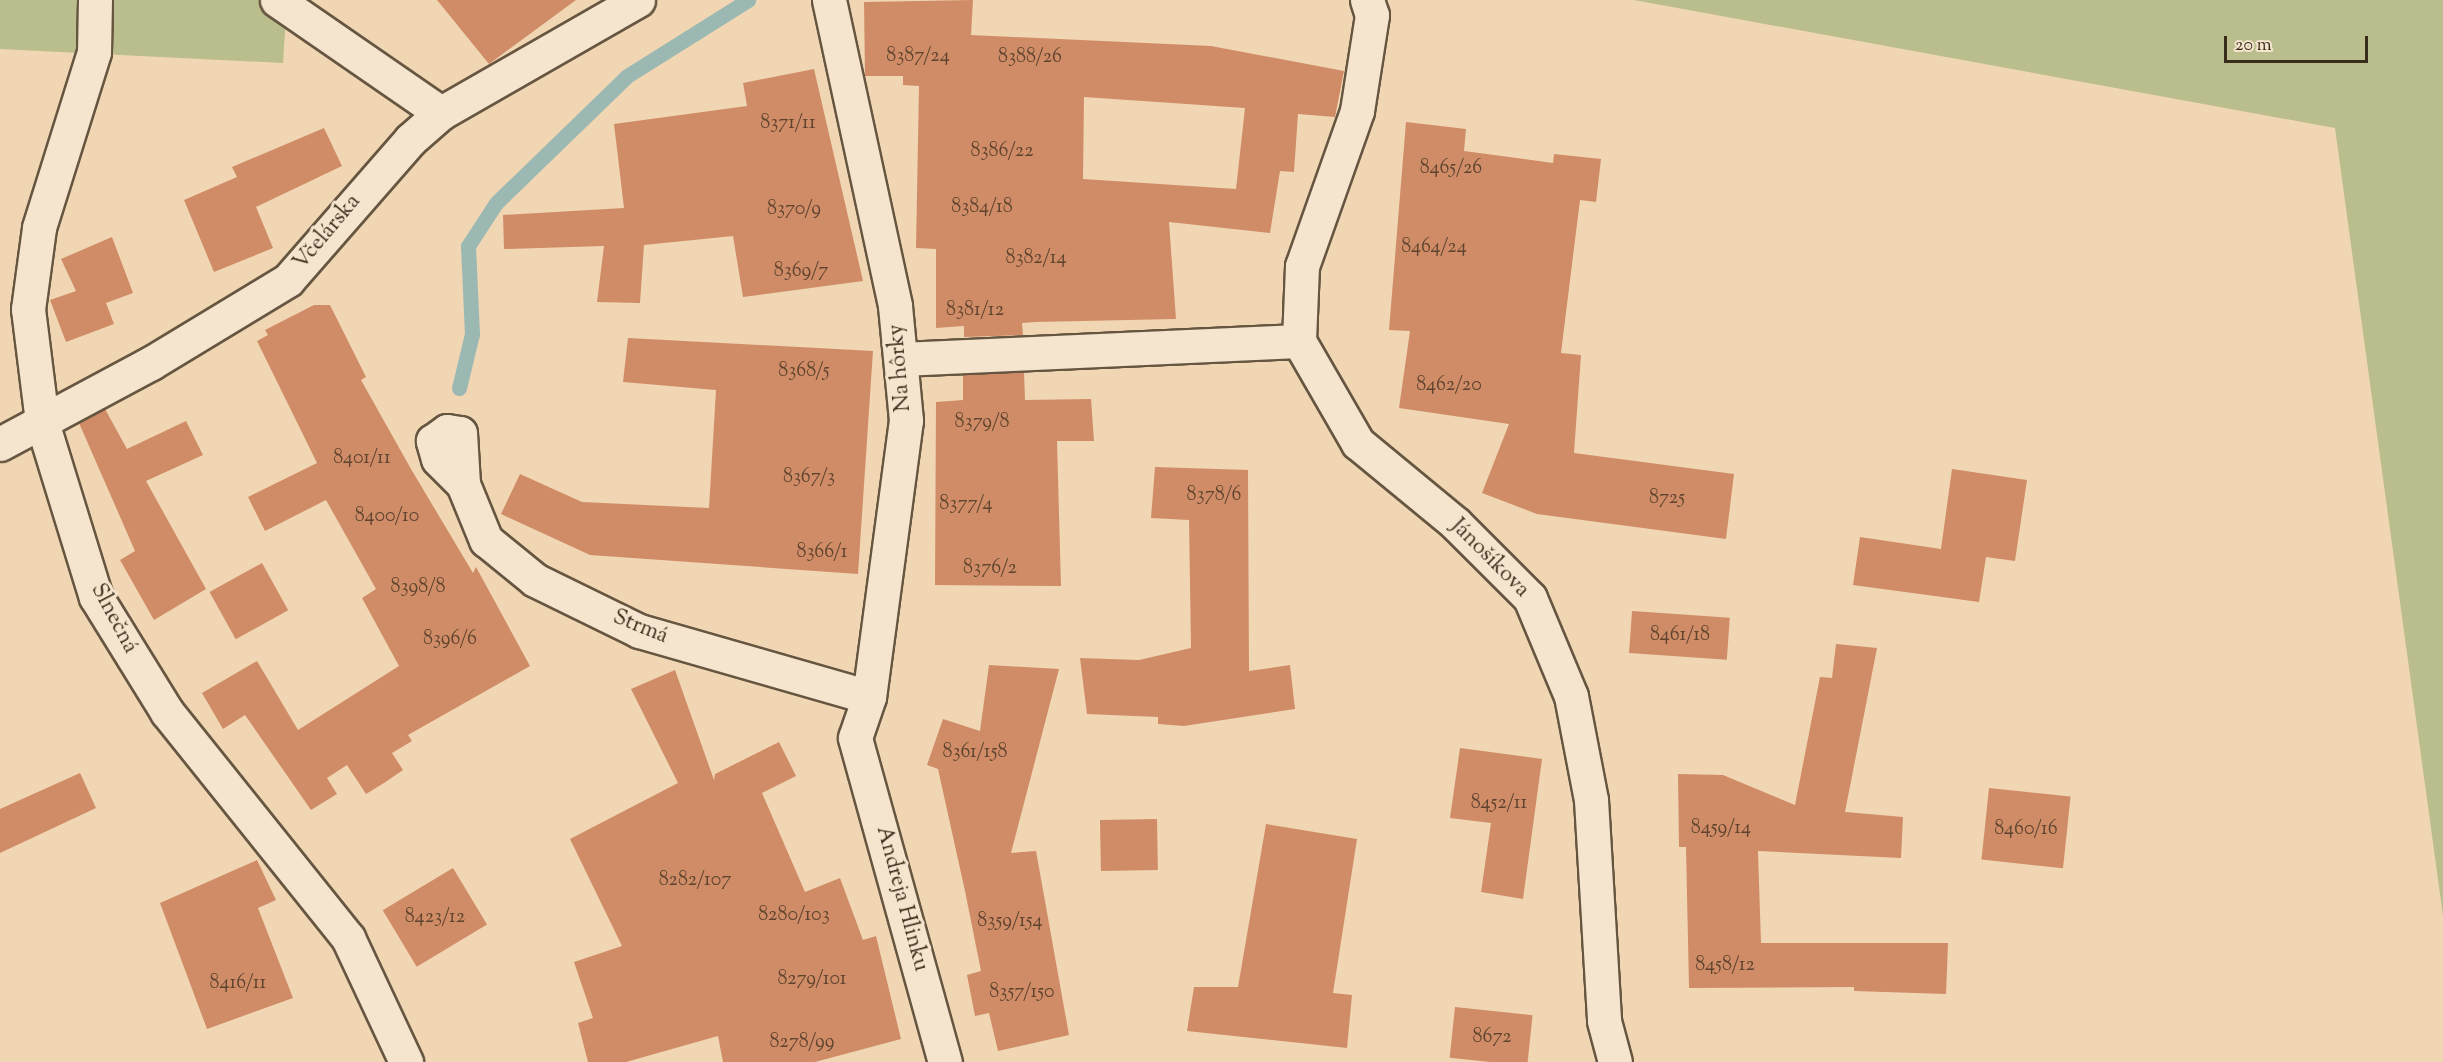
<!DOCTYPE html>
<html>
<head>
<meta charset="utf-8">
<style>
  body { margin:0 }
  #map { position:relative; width:2443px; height:1062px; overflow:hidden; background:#f0d6b3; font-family:"Sorts Mill Goudy",serif }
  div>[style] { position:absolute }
  .green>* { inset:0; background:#babe8c }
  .stream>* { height:15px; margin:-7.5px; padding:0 7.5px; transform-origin:7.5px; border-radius:7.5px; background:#9bb8b2 }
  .building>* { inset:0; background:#d08c67; transform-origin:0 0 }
  .roads { filter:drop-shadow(2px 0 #665641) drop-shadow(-2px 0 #665641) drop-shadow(0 2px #665641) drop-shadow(0 -2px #665641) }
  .street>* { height:33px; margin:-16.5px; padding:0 16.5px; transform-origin:16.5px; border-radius:16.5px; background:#f5e4ce }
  span { translate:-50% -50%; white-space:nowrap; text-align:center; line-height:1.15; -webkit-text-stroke:6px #f5e4ce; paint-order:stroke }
  .number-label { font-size:20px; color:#5e442e }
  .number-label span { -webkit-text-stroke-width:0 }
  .street-label { font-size:22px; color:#382c1b }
  .scale { position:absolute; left:2224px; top:36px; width:144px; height:27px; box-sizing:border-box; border:3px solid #382c1b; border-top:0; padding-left:8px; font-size:18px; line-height:21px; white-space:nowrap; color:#382c1b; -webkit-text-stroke:4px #f5e4ce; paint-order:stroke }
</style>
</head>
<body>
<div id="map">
  <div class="green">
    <div style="clip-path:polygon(0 0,287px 0,283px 63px,0 49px)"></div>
    <div style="clip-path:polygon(1634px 0,2443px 0,2443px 916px,2335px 128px)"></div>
  </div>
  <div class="stream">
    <div style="left:459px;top:388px;width:56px;rotate:-76.5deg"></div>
    <div style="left:472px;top:334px;width:88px;rotate:-92.6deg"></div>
    <div style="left:468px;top:246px;width:51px;rotate:-56.9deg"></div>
    <div style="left:496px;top:203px;width:182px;rotate:-44.1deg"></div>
    <div style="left:627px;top:76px;width:143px;rotate:-32.1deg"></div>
  </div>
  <div class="building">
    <div style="clip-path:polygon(437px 0,576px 0,489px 64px)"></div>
    <div style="clip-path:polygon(evenodd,973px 0,971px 35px,1211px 46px,1344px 71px,1335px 117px,1298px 114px,1294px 172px,1280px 171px,1270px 233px,1169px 222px,1176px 319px,1035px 322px,1022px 323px,1023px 335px,964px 337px,964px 326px,936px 328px,936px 249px,916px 248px,919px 86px,903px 85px,903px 76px,865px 76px,864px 2px,973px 0,1084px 97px,1245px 108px,1236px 189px,1083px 179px,1084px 97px)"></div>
    <div style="clip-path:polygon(814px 69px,863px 281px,743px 297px,733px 236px,644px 245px,640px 303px,597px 302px,604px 246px,504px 249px,503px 215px,624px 208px,614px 124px,747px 106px,743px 83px)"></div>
    <div style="clip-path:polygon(1406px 122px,1466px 129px,1464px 151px,1553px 163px,1554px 154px,1601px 159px,1596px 202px,1580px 200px,1561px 353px,1581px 355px,1574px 453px,1734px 474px,1726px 539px,1537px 514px,1482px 493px,1509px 424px,1399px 408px,1410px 331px,1389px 330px)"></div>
    <div style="clip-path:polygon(324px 128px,342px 166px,256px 207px,273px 248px,214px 272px,184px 200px,237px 177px,232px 167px)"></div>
    <div style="clip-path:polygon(112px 237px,133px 293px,106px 303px,114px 324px,66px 342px,50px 300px,76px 291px,61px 259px)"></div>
    <div style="clip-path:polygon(314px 305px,330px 305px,366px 377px,361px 380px,411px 469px,473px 573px,476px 567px,530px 666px,408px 735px,412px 741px,392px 753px,403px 770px,384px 783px,366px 794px,347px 765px,327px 778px,337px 794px,311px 810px,245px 715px,223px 729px,202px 693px,257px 661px,298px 730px,399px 666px,362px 598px,376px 589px,326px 500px,265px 531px,248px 497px,317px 463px,257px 341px,268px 335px,265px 330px)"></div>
    <div style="clip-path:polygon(628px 338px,873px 351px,858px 574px,590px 555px,501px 514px,520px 474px,582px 502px,709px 508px,716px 390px,623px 382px)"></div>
    <div style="clip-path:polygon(1024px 372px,1025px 400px,1091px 399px,1094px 441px,1057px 441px,1061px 586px,935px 585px,936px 402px,963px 400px,963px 375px)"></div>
    <div style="clip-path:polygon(105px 409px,127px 449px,186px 421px,203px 455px,146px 481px,206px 589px,154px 620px,120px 560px,135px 551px,79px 423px)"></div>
    <div style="clip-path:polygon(1155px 467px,1248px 470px,1249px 671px,1290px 665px,1295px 709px,1184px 726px,1158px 724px,1158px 717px,1087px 714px,1080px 658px,1139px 660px,1191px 648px,1189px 520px,1151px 518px)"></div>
    <div style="clip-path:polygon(1952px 469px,2027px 480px,2015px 561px,1986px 557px,1979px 602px,1853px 585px,1860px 537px,1941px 549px)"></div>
    <div style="left:262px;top:563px;width:54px;height:60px;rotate:61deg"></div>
    <div style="left:1632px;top:611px;width:98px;height:42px;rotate:4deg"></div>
    <div style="clip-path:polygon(1836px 644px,1877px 648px,1845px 812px,1903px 817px,1901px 858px,1758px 851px,1761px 943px,1948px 943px,1946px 994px,1854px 991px,1854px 987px,1689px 988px,1686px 847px,1679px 847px,1678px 774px,1723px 775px,1795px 805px,1820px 677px,1832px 678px)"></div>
    <div style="clip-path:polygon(989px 665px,1059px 669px,1011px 853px,1036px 851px,1069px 1035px,998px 1051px,989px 1013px,975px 1016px,967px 975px,981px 971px,965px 891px,938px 769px,927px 765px,943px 719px,980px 731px)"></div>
    <div style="clip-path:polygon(675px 670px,714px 780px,715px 774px,779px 742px,796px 776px,762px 793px,805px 892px,840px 878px,863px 940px,876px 936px,901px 1039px,815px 1062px,723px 1062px,718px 1036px,626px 1062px,588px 1062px,578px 1023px,593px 1018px,574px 962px,622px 946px,570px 839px,678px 783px,631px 689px)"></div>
    <div style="clip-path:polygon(1460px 748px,1542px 759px,1523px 899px,1481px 892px,1491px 823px,1450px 818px)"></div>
    <div style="clip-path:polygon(80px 773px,96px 808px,0 853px,0 809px)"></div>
    <div style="left:1989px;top:788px;width:82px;height:72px;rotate:6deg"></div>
    <div style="left:1157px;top:819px;width:51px;height:57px;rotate:89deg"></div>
    <div style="clip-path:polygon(1266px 824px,1357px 839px,1333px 993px,1352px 995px,1347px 1048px,1187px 1031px,1194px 987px,1238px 987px)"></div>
    <div style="clip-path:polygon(257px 860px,276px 900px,258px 908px,293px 998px,207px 1029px,160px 903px)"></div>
    <div style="left:453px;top:868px;width:66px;height:82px;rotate:59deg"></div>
    <div style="left:1455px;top:1007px;width:78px;height:51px;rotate:6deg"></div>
  </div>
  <div class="roads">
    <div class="street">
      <div style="left:95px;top:0;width:52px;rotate:91.1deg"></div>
      <div style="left:94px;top:52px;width:184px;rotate:107.4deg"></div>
      <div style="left:39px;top:228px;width:82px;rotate:97.7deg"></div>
      <div style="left:28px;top:309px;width:114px;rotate:82.9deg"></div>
      <div style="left:42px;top:422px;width:183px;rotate:72.9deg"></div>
      <div style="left:96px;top:597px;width:135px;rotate:58.3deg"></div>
      <div style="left:167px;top:712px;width:290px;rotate:51.3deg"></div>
      <div style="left:348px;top:938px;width:137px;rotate:64.9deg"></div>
      <div style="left:277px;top:0;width:199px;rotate:34.6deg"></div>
      <div style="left:829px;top:0;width:313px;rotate:77.8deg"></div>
      <div style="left:895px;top:306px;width:115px;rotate:84.5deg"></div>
      <div style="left:906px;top:420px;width:279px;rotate:97.6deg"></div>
      <div style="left:869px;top:697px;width:43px;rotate:108.9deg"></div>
      <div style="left:855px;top:738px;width:336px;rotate:74.5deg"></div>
      <div style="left:1367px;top:0;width:16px;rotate:72deg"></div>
      <div style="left:1372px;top:15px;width:97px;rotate:98.9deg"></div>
      <div style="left:1357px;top:111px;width:164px;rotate:109.5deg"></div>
      <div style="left:1302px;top:266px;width:75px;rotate:92.3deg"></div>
      <div style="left:1299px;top:341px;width:118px;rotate:60deg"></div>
      <div style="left:1358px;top:443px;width:126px;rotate:39.5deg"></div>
      <div style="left:1455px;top:523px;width:106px;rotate:45deg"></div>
      <div style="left:1530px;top:598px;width:106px;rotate:67.3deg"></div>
      <div style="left:1571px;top:696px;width:106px;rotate:79.1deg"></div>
      <div style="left:1591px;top:800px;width:221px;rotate:86.6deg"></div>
      <div style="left:1604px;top:1021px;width:42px;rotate:75deg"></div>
      <div style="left:901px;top:359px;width:398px;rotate:-2.6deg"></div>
      <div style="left:0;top:444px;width:171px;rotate:-28.2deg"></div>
      <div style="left:151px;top:363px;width:160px;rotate:-31.2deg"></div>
      <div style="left:288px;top:280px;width:186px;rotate:-48.9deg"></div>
      <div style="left:410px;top:140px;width:41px;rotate:-41.1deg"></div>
      <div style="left:441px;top:113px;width:227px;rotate:-29.8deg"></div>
      <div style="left:463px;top:484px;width:35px;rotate:-135deg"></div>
      <div style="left:438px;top:459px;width:19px;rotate:-106deg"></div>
      <div style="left:433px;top:441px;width:17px;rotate:-36deg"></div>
      <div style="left:447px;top:431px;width:13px;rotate:9deg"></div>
      <div style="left:460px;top:433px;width:51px;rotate:86.6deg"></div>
      <div style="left:463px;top:484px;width:61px;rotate:67.7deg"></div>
      <div style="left:486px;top:540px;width:63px;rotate:39.2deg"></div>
      <div style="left:535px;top:580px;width:116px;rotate:26.1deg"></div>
      <div style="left:639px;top:631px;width:239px;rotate:16deg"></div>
    </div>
  </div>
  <div class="number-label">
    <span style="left:918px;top:56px">8387/24</span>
    <span style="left:1030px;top:57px">8388/26</span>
    <span style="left:788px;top:123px">8371/11</span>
    <span style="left:1002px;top:151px">8386/22</span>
    <span style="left:1451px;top:168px">8465/26</span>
    <span style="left:982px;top:207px">8384/18</span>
    <span style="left:794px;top:209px">8370/9</span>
    <span style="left:1434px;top:247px">8464/24</span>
    <span style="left:1036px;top:258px">8382/14</span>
    <span style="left:801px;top:271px">8369/7</span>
    <span style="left:975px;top:310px">8381/12</span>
    <span style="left:804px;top:371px">8368/5</span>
    <span style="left:1449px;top:385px">8462/20</span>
    <span style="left:982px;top:422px">8379/8</span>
    <span style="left:362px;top:458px">8401/11</span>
    <span style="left:809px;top:477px">8367/3</span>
    <span style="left:1214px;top:495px">8378/6</span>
    <span style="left:1667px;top:498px">8725</span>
    <span style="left:966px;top:504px">8377/4</span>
    <span style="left:387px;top:516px">8400/10</span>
    <span style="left:822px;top:552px">8366/1</span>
    <span style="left:990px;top:568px">8376/2</span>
    <span style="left:418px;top:587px">8398/8</span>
    <span style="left:1680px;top:635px">8461/18</span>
    <span style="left:450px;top:639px">8396/6</span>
    <span style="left:975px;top:752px">8361/158</span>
    <span style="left:1499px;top:803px">8452/11</span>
    <span style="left:1721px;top:828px">8459/14</span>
    <span style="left:2026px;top:829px">8460/16</span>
    <span style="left:695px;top:880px">8282/107</span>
    <span style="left:794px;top:915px">8280/103</span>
    <span style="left:435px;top:917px">8423/12</span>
    <span style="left:1010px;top:921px">8359/154</span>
    <span style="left:1725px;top:965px">8458/12</span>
    <span style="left:812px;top:979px">8279/101</span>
    <span style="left:238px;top:983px">8416/11</span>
    <span style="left:1022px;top:992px">8357/150</span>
    <span style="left:1492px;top:1037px">8672</span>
    <span style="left:802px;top:1042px">8278/99</span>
  </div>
  <div class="street-label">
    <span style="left:328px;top:233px;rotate:-50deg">Včelárska</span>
    <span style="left:901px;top:368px;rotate:-95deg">Na hôrky</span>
    <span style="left:1489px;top:559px;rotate:45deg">Jánošíkova</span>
    <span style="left:113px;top:619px;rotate:62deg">Slnečná</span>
    <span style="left:640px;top:628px;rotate:22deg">Strmá</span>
    <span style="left:901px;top:899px;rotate:75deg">Andreja Hlinku</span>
  </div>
  <div class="scale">20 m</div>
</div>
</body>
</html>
